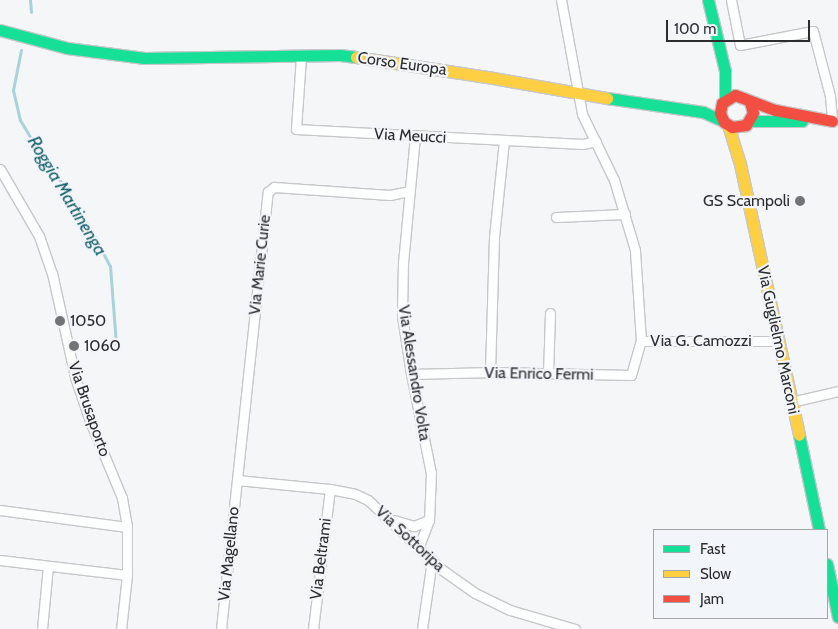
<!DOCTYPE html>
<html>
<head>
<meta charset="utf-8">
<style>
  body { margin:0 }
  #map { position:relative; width:838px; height:629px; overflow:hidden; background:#f4f6f8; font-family:Cabin,sans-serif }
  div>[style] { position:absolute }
  .stream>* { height:3px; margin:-1.5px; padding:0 1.5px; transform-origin:1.5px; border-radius:1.5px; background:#aad2da }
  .roads { filter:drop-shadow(1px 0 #c6c7c9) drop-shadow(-1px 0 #c6c7c9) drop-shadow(0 1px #c6c7c9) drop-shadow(0 -1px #c6c7c9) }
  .street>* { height:9px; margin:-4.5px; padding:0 4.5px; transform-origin:4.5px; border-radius:4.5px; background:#fdfefe }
  .fast>* { height:11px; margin:-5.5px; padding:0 5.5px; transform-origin:5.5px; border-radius:5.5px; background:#16e098 }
  .slow>* { height:11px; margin:-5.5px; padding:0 5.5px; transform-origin:5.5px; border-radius:5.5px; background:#ffcf43 }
  .jam>* { height:11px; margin:-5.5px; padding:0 5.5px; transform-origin:5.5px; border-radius:5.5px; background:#f24e42 }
  .dots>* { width:14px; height:14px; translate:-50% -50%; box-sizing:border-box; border:2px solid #f2f5fa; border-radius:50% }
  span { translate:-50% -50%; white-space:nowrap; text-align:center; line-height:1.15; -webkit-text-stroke:4.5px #f2f5fa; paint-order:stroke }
  .street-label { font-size:16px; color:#2c2d2f }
  .poi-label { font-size:16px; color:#2c2d2f }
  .right { translate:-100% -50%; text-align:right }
  .left { translate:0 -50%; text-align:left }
  .water-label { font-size:18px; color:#135e6a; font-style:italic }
  .legend { position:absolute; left:653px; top:529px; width:175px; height:90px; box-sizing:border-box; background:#f2f5fa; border:1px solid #a3a5a9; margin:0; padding:6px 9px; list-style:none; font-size:15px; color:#2c2d2f }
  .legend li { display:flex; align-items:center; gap:10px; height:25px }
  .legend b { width:25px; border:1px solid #a3a5a9 }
  .scale { position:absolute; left:666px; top:20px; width:144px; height:22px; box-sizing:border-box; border:2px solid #2c2d2f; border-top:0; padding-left:6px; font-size:15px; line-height:18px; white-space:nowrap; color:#2c2d2f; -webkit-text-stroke:4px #f2f5fa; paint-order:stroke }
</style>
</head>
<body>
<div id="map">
  <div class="stream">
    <div style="left:30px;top:0;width:12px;rotate:85deg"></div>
    <div style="left:21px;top:50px;width:41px;rotate:101.3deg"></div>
    <div style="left:13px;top:90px;width:31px;rotate:77deg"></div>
    <div style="left:20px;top:120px;width:39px;rotate:59deg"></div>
    <div style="left:40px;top:153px;width:41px;rotate:54deg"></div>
    <div style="left:64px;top:186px;width:60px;rotate:58.7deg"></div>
    <div style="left:95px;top:237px;width:33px;rotate:63deg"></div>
    <div style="left:110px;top:266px;width:78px;rotate:85.6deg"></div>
  </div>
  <div class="roads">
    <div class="street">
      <div style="left:731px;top:0;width:46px;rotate:78.7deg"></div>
      <div style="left:740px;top:45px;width:74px;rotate:-10.9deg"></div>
      <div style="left:813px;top:31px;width:67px;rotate:75.3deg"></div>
      <div style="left:830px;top:96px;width:25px;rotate:85deg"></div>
      <div style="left:301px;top:57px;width:72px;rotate:94deg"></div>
      <div style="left:296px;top:129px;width:287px;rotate:3deg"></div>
      <div style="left:583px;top:144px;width:13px;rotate:-13deg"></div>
      <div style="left:415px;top:136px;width:127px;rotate:95.4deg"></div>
      <div style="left:403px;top:262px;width:54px;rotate:91.1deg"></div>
      <div style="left:402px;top:316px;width:59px;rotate:81.2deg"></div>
      <div style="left:411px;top:374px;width:101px;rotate:78.6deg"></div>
      <div style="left:431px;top:473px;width:47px;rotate:92.4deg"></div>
      <div style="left:429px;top:520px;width:28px;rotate:111deg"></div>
      <div style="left:0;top:169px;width:78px;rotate:59.8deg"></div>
      <div style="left:39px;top:236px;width:39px;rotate:71deg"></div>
      <div style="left:52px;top:273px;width:107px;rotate:77.5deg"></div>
      <div style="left:75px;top:377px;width:46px;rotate:71.2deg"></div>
      <div style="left:90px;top:421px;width:83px;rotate:67.4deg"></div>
      <div style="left:122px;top:498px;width:29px;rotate:80deg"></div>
      <div style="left:127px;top:527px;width:48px;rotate:90deg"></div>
      <div style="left:127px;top:575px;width:54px;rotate:96.3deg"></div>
      <div style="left:556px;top:217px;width:69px;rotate:-2.5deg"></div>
      <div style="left:641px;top:341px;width:137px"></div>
      <div style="left:490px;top:372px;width:135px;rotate:-88.3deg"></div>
      <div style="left:494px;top:237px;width:97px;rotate:-84.1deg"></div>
      <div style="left:411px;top:374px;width:83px;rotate:-1.4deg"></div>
      <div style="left:494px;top:372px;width:137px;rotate:1.3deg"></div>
      <div style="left:631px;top:375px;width:35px;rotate:-74deg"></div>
      <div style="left:641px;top:341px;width:91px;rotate:-93.8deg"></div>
      <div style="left:635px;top:250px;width:73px;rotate:-106.7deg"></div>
      <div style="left:614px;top:180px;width:73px;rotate:-115.9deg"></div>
      <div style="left:582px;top:114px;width:116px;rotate:-100.4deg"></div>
      <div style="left:548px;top:374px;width:61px;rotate:-88.1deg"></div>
      <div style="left:791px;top:402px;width:48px;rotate:-13.2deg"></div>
      <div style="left:237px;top:480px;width:93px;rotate:5.5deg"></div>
      <div style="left:330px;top:489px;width:25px;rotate:11deg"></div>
      <div style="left:355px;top:494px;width:14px;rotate:25deg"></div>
      <div style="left:368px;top:500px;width:100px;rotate:43.4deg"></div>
      <div style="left:441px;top:569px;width:42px;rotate:35.2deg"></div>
      <div style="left:475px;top:593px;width:39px;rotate:26deg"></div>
      <div style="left:510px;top:610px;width:68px;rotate:16.3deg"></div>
      <div style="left:0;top:510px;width:128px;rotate:7.6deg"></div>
      <div style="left:394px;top:520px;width:21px;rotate:17deg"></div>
      <div style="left:414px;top:526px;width:16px;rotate:-22deg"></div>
      <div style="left:0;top:560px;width:128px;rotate:6.7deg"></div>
      <div style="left:42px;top:629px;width:63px;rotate:-84.6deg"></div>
      <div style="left:221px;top:629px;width:440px;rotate:-83.9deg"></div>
      <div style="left:268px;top:192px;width:8px;rotate:-40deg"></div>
      <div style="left:274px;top:187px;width:116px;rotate:3.9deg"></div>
      <div style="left:390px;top:195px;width:19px;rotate:-12deg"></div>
      <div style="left:313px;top:629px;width:141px;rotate:-83.1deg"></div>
      <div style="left:422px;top:629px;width:70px;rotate:-81.8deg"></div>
    </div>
    <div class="fast">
      <div style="left:708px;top:0;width:73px;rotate:76.5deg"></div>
      <div style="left:725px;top:71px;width:28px;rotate:90deg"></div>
      <div style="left:0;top:30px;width:69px;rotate:15deg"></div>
      <div style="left:67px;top:48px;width:78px;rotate:7.4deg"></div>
      <div style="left:144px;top:58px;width:196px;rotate:-0.9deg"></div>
      <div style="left:340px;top:55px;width:16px;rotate:7deg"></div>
      <div style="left:607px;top:98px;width:97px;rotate:8.3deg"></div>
      <div style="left:703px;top:112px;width:22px;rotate:24deg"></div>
      <div style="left:749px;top:121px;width:53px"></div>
      <div style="left:799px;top:435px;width:97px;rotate:78.1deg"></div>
      <div style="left:827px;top:564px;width:54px;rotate:78.3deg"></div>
    </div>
    <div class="slow">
      <div style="left:356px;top:57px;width:139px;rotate:8.7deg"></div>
      <div style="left:493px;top:78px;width:116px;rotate:10deg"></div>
      <div style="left:728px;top:125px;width:41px;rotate:72.9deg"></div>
      <div style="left:740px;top:164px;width:277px;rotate:77.7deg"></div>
    </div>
    <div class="jam">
      <div style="left:750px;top:102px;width:11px;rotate:75deg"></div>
      <div style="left:753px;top:113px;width:14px;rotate:120deg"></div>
      <div style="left:746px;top:125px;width:14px;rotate:172deg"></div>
      <div style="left:732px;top:127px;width:9px;rotate:-148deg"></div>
      <div style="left:724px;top:122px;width:10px;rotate:-114deg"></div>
      <div style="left:720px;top:113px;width:10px;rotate:-79deg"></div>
      <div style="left:722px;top:103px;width:15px;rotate:-32deg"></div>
      <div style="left:735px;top:95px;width:43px;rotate:20.6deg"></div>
      <div style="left:775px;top:110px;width:58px;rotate:10.9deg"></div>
    </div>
  </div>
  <div class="dots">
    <div style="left:800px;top:201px;background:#727375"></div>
    <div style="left:60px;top:321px;background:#727375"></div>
    <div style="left:74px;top:346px;background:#727375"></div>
  </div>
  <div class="street-label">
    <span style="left:402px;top:64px;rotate:8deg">Corso Europa</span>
    <span style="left:410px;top:136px;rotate:3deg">Via Meucci</span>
    <span style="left:260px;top:265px;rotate:-84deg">Via Marie Curie</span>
    <span style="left:778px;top:340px;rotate:78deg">Via Guglielmo Marconi</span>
    <span style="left:701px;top:341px">Via G. Camozzi</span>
    <span style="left:414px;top:373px;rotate:81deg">Via Alessandro Volta</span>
    <span style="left:539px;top:374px;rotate:1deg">Via Enrico Fermi</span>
    <span style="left:89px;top:409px;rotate:71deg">Via Brusaporto</span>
    <span style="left:410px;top:539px;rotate:43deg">Via Sottoripa</span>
    <span style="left:229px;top:554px;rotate:-84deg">Via Magellano</span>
    <span style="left:321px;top:559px;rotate:-83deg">Via Beltrami</span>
  </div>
  <div class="poi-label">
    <span class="right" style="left:790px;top:201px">GS Scampoli</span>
    <span class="left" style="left:70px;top:321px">1050</span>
    <span class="left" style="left:84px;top:346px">1060</span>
  </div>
  <div class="water-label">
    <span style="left:67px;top:196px;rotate:59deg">Roggia Martinenga</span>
  </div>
  <ul class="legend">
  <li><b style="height:6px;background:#16e098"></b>Fast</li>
  <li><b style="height:6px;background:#ffcf43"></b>Slow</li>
  <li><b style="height:6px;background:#f24e42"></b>Jam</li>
  </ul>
  <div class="scale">100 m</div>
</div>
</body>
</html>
